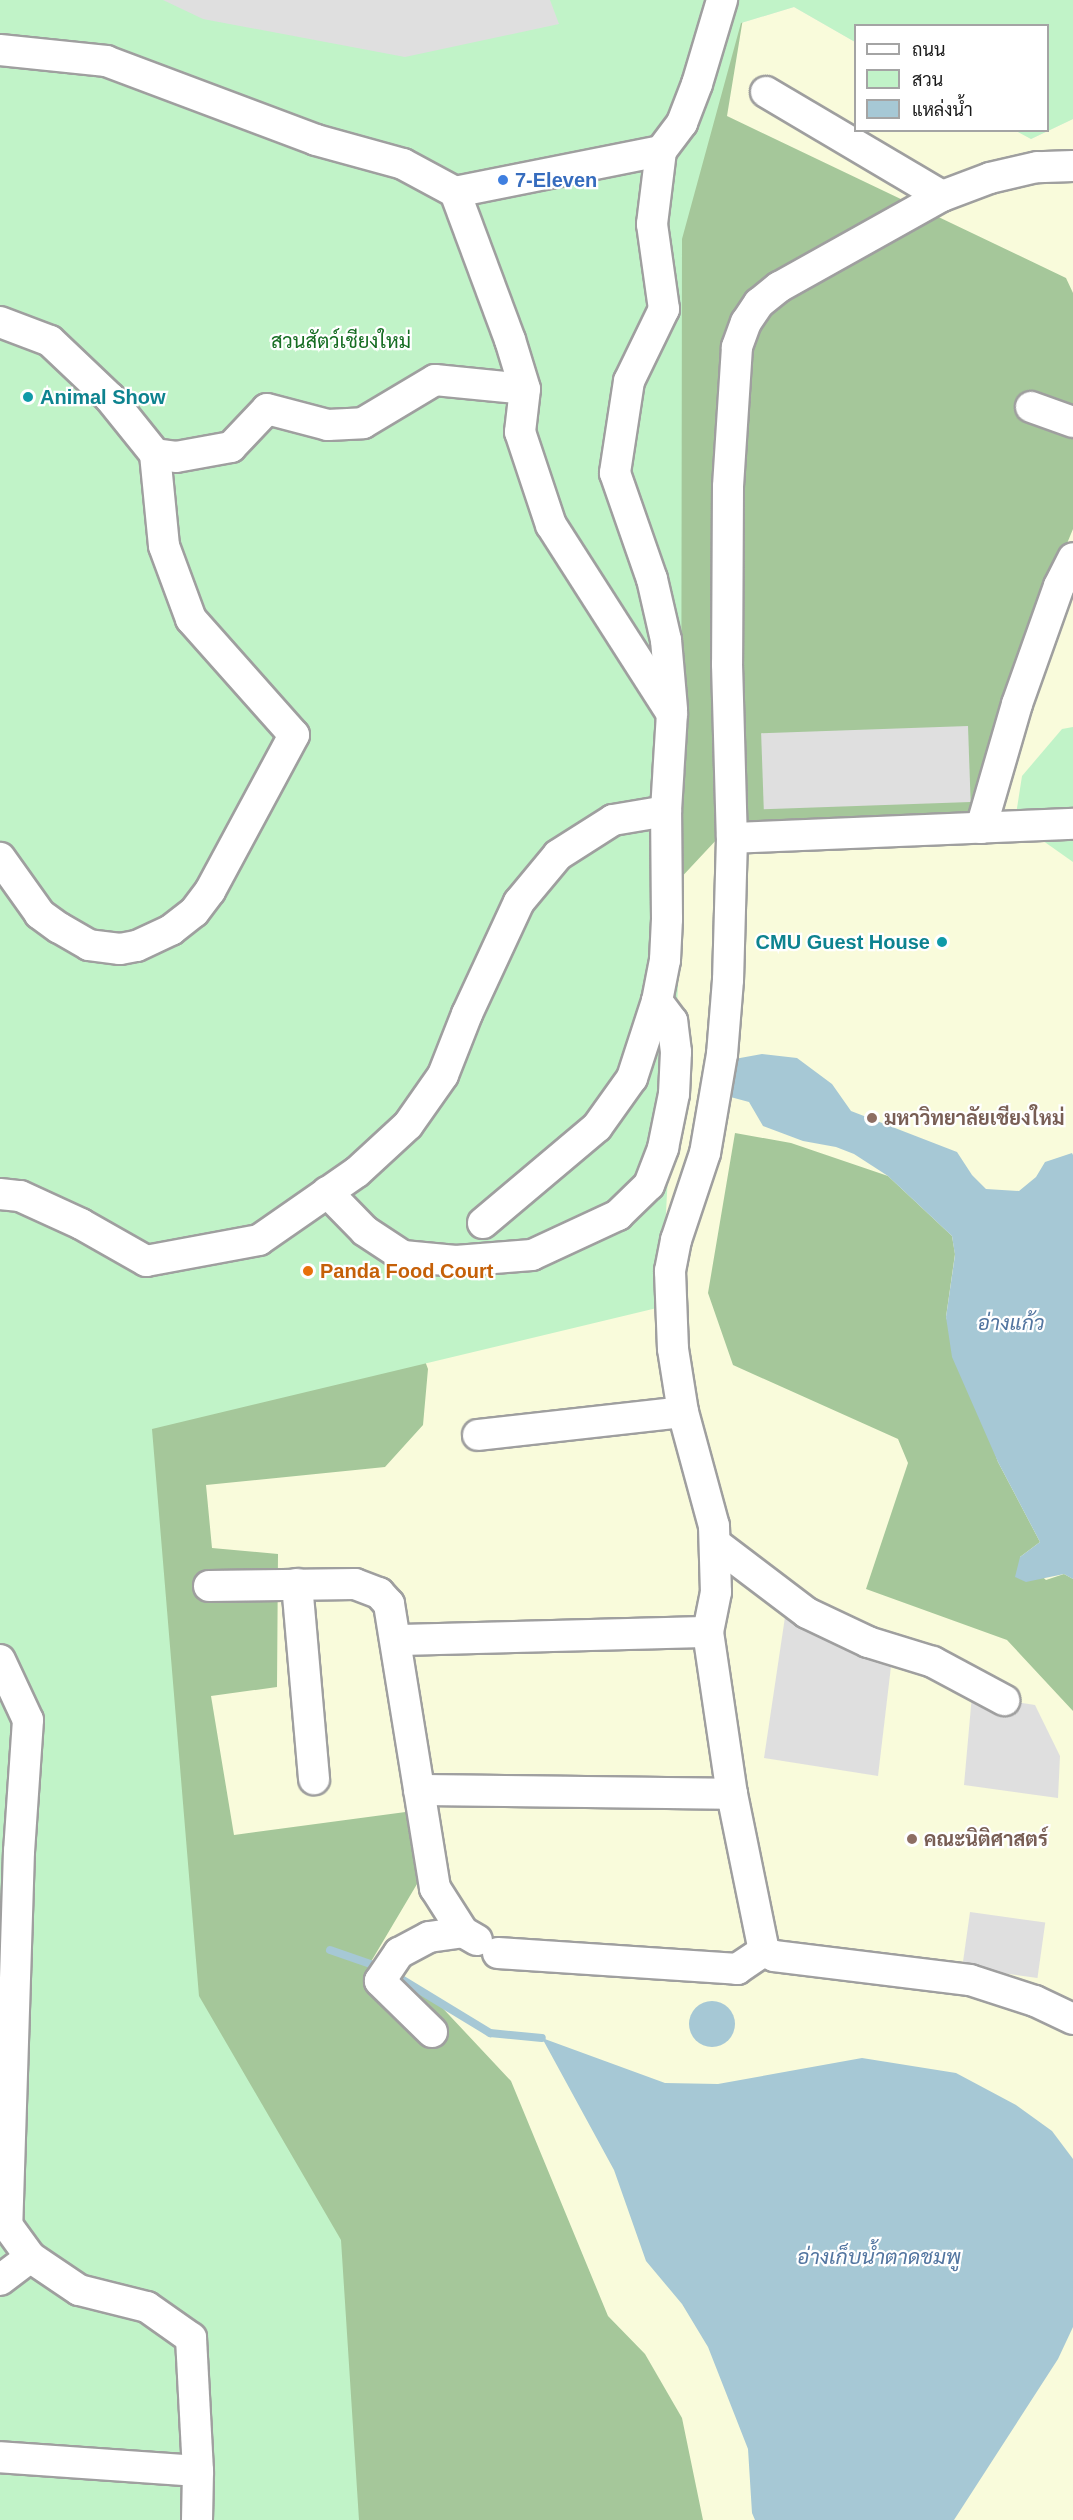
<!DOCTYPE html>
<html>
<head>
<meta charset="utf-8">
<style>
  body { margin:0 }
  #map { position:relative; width:1073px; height:2520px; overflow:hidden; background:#ece9e2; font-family:Helvetica,Sarabun,sans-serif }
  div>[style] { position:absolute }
  .education>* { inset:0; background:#f9fbdb }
  .forest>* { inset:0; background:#a5c79a }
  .park>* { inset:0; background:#c1f3c8 }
  .parking>* { inset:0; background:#dfdfdf; transform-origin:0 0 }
  .water>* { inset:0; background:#a6c8d5 }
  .round { border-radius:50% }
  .stream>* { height:8px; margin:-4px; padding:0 4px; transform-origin:4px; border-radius:4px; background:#a6c8d5 }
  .roads { filter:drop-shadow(2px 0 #9f9f9f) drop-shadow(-2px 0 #9f9f9f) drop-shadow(0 2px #9f9f9f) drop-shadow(0 -2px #9f9f9f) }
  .minor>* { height:30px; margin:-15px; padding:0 15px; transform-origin:15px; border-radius:15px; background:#fff }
  .dots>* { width:16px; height:16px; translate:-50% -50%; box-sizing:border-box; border:3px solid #fff; border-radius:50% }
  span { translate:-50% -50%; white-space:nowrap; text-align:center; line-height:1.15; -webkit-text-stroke:4.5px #fff; paint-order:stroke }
  .shop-label { font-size:20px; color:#366cbe; font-weight:700 }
  .left { translate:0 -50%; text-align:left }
  .park-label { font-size:20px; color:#166d22 }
  .culture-label { font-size:20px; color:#0d838f; font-weight:700 }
  .right { translate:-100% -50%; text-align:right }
  .education-label { font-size:20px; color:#785e54; font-weight:700 }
  .food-label { font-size:20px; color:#c56008; font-weight:700 }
  .water-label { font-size:21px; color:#5275a0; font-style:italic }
  .legend { position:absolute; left:854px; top:24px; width:195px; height:108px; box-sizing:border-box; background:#fff; border:2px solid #a4a4a4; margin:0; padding:8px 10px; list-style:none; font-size:18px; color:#1b1b1b }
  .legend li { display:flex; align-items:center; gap:12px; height:30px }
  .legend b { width:30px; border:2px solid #a4a4a4 }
</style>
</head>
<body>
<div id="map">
  <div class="education">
    <div style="clip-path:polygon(794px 7px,855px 42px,856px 130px,1016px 130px,1031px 139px,1073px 119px,1073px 2520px,359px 2520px,199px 1996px,152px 1428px,682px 239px,741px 23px)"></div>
  </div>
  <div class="forest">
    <div style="clip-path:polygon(0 0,746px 0,727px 116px,1066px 278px,1073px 293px,1073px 529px,1021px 654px,967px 841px,733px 822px,577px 989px,388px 1263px,428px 1369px,423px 1425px,385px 1467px,206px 1485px,212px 1548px,278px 1554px,277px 1687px,211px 1696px,234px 1835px,428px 1809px,436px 1852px,369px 1965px,435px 2000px,511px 2081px,608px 2316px,645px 2354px,682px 2418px,703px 2520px,0 2520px,110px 2029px)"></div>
    <div style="clip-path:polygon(735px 1133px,791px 1143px,888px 1176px,952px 1236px,955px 1254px,946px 1317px,998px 1462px,1040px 1542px,1020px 1557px,1046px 1580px,1064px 1574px,1073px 1579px,1073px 1711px,1007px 1640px,866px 1589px,908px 1463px,898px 1439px,733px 1365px,708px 1293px)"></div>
  </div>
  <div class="park">
    <div style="clip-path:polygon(0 0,1073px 0,1073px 119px,1031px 139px,1016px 131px,1048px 130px,1048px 26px,856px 26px,855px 42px,794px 7px,741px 23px,682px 239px,681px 929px,661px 1307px,152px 1429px,199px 1996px,341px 2240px,359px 2520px,0 2520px)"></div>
    <div style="clip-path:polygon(1073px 727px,1073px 862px,1015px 821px,1022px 776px,1062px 729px)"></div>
  </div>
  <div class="parking">
    <div style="clip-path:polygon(163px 0,550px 0,559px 24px,405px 57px,203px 19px)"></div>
    <div style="left:968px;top:726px;width:76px;height:207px;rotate:88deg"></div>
    <div style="clip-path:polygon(785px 1617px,892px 1658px,878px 1776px,764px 1758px)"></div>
    <div style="clip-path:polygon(972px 1695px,1035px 1705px,1060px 1756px,1058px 1798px,964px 1785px)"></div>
    <div style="left:970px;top:1912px;width:76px;height:56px;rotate:8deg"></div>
  </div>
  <div class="water">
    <div style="clip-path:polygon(762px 1054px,797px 1058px,832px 1084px,851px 1111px,957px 1152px,972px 1175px,986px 1189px,1019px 1191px,1036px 1177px,1045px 1162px,1072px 1153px,1073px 1155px,1073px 1579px,1064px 1574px,1026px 1582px,1015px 1577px,1020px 1557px,1040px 1542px,998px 1462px,952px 1357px,946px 1317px,955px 1255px,952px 1236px,888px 1176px,854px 1154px,836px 1147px,803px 1141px,763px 1126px,749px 1102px,723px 1095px,729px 1060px)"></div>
    <div class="round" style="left:689px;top:2001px;width:46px;height:46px"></div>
    <div style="clip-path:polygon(542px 2038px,665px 2083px,718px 2084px,862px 2058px,956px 2073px,1016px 2105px,1052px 2131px,1073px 2159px,1073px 2327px,1058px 2359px,954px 2520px,755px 2520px,752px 2513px,748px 2449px,708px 2347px,682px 2304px,646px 2261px,614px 2170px)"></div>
  </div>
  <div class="stream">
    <div style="left:330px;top:1950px;width:55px;rotate:19.1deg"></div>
    <div style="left:393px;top:1974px;width:114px;rotate:31.3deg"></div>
    <div style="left:490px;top:2033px;width:52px;rotate:5.5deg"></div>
  </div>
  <div class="roads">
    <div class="minor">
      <div style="left:0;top:50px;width:107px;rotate:5.9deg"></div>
      <div style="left:106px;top:61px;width:224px;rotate:20.6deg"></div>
      <div style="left:316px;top:140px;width:90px;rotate:15.4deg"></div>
      <div style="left:403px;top:164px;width:59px;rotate:28.3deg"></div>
      <div style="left:455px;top:192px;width:210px;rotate:-11.3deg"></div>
      <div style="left:661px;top:151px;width:35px;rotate:-53deg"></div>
      <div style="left:682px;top:123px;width:42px;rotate:-69deg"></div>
      <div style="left:697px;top:84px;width:88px;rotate:-73.4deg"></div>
      <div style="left:766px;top:92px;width:204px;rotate:30.6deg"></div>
      <div style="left:661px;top:151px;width:74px;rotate:97deg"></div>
      <div style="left:652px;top:224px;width:86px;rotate:82deg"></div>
      <div style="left:664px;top:309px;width:80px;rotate:115.9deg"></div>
      <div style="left:629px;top:381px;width:93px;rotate:98.7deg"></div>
      <div style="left:615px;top:473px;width:112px;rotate:70.8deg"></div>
      <div style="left:652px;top:579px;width:63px;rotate:77.1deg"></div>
      <div style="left:666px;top:640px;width:69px;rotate:85deg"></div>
      <div style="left:1073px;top:166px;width:36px;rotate:178deg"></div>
      <div style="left:1037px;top:167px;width:48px;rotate:166.8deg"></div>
      <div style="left:990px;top:178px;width:51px;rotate:159.4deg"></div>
      <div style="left:942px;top:196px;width:187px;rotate:150.8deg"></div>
      <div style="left:779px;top:287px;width:26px;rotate:141deg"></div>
      <div style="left:759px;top:303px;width:23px;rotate:124deg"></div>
      <div style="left:746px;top:322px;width:27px;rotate:110deg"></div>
      <div style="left:737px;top:347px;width:140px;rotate:93.7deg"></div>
      <div style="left:728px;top:487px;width:177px;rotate:90.3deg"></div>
      <div style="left:727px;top:664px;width:174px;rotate:88.4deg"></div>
      <div style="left:732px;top:838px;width:142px;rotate:91.6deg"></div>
      <div style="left:728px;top:980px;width:74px;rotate:94.6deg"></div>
      <div style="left:722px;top:1054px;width:100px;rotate:99.7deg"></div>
      <div style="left:705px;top:1153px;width:92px;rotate:108.4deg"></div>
      <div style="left:676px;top:1240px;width:32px;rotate:101deg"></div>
      <div style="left:670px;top:1271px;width:78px;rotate:87.8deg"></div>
      <div style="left:673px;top:1349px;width:64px;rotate:81deg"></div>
      <div style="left:683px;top:1412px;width:118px;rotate:74.8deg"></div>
      <div style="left:714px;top:1526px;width:66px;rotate:88.3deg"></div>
      <div style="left:716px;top:1592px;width:41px;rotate:101.3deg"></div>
      <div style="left:708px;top:1632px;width:164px;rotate:81.6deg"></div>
      <div style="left:732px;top:1794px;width:160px;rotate:78.5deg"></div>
      <div style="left:764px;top:1951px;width:11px;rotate:27deg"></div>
      <div style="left:774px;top:1956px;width:197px;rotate:7deg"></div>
      <div style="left:970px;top:1980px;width:68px;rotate:17.9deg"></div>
      <div style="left:1035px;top:2001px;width:42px;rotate:25.3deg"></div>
      <div style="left:0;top:322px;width:53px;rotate:20.8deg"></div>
      <div style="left:50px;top:341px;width:83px;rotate:43.5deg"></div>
      <div style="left:110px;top:398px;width:72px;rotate:51.2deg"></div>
      <div style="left:155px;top:454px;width:92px;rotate:84.4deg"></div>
      <div style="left:164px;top:546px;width:78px;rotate:69.7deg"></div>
      <div style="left:191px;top:619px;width:155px;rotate:48.4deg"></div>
      <div style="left:294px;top:735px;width:177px;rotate:118.3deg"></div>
      <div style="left:210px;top:891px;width:26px;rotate:127deg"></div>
      <div style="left:194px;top:912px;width:29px;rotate:142deg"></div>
      <div style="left:171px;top:930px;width:38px;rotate:155deg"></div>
      <div style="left:136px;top:946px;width:16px;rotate:169deg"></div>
      <div style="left:120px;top:949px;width:31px;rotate:-173deg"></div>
      <div style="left:89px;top:945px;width:34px;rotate:-150deg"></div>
      <div style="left:59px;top:928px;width:24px;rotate:-144deg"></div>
      <div style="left:40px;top:914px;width:69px;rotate:-125.5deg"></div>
      <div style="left:1031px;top:407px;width:45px;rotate:19.7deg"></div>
      <div style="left:155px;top:454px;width:21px;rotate:8deg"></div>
      <div style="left:176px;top:457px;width:56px;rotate:-10.3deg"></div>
      <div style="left:231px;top:447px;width:52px;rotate:-46.5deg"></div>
      <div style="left:267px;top:409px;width:63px;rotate:14.7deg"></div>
      <div style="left:328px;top:425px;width:35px;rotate:-3deg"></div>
      <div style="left:363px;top:423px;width:84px;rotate:-30.8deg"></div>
      <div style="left:435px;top:380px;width:90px;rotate:5.7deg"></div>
      <div style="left:981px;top:828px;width:129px;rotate:-73.8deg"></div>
      <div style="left:1017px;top:704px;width:125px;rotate:-70.4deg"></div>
      <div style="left:1059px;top:586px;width:31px;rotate:-63deg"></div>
      <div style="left:732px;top:838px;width:341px;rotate:-2.4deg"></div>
      <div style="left:327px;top:1192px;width:54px;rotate:45.7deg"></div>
      <div style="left:365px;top:1231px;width:45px;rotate:33.3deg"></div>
      <div style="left:403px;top:1256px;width:53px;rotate:5.4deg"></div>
      <div style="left:456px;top:1261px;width:76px;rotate:-4.5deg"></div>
      <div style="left:532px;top:1255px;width:95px;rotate:-24.9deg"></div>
      <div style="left:618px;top:1215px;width:43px;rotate:-44.1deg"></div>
      <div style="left:649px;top:1185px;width:40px;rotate:-69deg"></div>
      <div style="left:663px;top:1148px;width:55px;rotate:-78.5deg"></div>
      <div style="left:674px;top:1094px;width:42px;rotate:-87.3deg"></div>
      <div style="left:676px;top:1052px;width:31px;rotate:-97deg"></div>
      <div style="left:672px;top:1021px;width:25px;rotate:-127deg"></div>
      <div style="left:0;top:1194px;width:20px;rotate:6deg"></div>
      <div style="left:20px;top:1196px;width:67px;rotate:24.7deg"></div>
      <div style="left:81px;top:1224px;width:75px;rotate:29.6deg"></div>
      <div style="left:146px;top:1261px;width:115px;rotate:-10.5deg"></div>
      <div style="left:259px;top:1240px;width:119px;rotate:-34.8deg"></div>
      <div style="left:357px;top:1172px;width:69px;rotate:-42.7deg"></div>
      <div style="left:408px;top:1125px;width:61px;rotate:-55deg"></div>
      <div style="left:443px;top:1075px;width:66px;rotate:-68.5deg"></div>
      <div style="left:467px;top:1014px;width:123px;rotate:-65.1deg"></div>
      <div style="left:519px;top:902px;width:61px;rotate:-50.3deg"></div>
      <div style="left:558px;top:855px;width:65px;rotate:-32.5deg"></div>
      <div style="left:613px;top:820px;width:54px;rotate:-9.6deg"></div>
      <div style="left:666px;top:811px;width:97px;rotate:-86.5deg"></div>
      <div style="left:672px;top:714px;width:224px;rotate:-122.6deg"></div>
      <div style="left:551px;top:525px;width:98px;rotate:-108.4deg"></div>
      <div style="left:520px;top:432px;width:43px;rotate:-83.4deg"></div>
      <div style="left:525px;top:389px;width:51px;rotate:-107deg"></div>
      <div style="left:510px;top:340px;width:158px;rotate:-110.4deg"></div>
      <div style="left:483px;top:1223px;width:149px;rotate:-40.1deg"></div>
      <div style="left:597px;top:1127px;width:60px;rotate:-54.5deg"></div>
      <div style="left:632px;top:1078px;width:81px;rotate:-72deg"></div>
      <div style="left:657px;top:1001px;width:42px;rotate:-79deg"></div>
      <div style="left:665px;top:960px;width:41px;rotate:-87.2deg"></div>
      <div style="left:667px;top:919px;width:108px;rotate:-90.5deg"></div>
      <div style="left:478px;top:1435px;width:206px;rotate:-6.4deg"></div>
      <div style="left:716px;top:1544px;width:114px;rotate:37.2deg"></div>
      <div style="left:807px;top:1613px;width:68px;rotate:25.4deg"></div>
      <div style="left:868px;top:1642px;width:68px;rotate:17.1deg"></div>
      <div style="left:933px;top:1662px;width:81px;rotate:28.2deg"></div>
      <div style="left:297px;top:1584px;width:196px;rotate:85deg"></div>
      <div style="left:209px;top:1586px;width:146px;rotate:-0.8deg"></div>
      <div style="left:355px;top:1584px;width:26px;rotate:21deg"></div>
      <div style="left:379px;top:1593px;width:15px;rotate:48deg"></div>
      <div style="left:389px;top:1604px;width:288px;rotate:80.8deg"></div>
      <div style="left:435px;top:1888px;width:52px;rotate:57.5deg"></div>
      <div style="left:397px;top:1640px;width:311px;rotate:-1.5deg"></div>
      <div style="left:0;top:1660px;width:66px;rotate:65deg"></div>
      <div style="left:28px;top:1720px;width:131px;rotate:93.9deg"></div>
      <div style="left:19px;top:1851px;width:374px;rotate:91.8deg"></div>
      <div style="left:7px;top:2225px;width:39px;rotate:54deg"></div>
      <div style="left:30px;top:2257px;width:59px;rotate:34deg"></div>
      <div style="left:79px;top:2290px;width:70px;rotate:14deg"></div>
      <div style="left:147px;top:2307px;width:54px;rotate:35.2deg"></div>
      <div style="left:191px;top:2338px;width:133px;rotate:87deg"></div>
      <div style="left:198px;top:2471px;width:198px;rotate:-176deg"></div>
      <div style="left:419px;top:1790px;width:313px;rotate:0.7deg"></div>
      <div style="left:498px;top:1953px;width:240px;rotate:3.8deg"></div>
      <div style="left:737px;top:1969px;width:32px;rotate:-34deg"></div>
      <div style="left:432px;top:2032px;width:73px;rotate:-135.6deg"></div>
      <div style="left:380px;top:1981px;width:34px;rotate:-56deg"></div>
      <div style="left:399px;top:1953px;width:34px;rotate:-28deg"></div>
      <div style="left:429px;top:1937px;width:34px;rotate:-8deg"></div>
      <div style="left:463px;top:1932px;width:16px;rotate:30deg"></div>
      <div style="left:0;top:2280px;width:38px;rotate:-37deg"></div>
      <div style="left:197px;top:2520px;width:49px;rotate:-88.8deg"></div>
    </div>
  </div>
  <div class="dots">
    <div style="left:503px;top:180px;background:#3f7fe0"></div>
    <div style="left:28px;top:397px;background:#0f9aa8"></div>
    <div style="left:942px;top:942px;background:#0f9aa8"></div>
    <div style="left:872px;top:1118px;background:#8d6e63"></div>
    <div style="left:308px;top:1271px;background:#e8710a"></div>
    <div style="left:912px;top:1839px;background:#8d6e63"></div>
  </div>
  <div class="shop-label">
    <span class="left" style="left:515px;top:180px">7-Eleven</span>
  </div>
  <div class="park-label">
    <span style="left:341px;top:341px">สวนสัตว์เชียงใหม่</span>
  </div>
  <div class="culture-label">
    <span class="left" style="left:40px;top:397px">Animal Show</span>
    <span class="right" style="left:930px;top:942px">CMU Guest House</span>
  </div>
  <div class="education-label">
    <span class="left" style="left:884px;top:1118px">มหาวิทยาลัยเชียงใหม่</span>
    <span class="left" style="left:924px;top:1839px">คณะนิติศาสตร์</span>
  </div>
  <div class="food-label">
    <span class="left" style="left:320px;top:1271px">Panda Food Court</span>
  </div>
  <div class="water-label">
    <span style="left:1011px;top:1323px">อ่างแก้ว</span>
    <span style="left:879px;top:2257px">อ่างเก็บน้ำตาดชมพู</span>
  </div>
  <ul class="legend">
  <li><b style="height:8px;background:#fff"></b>ถนน</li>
  <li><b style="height:16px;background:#c1f3c8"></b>สวน</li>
  <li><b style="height:16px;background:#a6c8d5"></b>แหล่งน้ำ</li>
  </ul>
</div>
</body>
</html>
